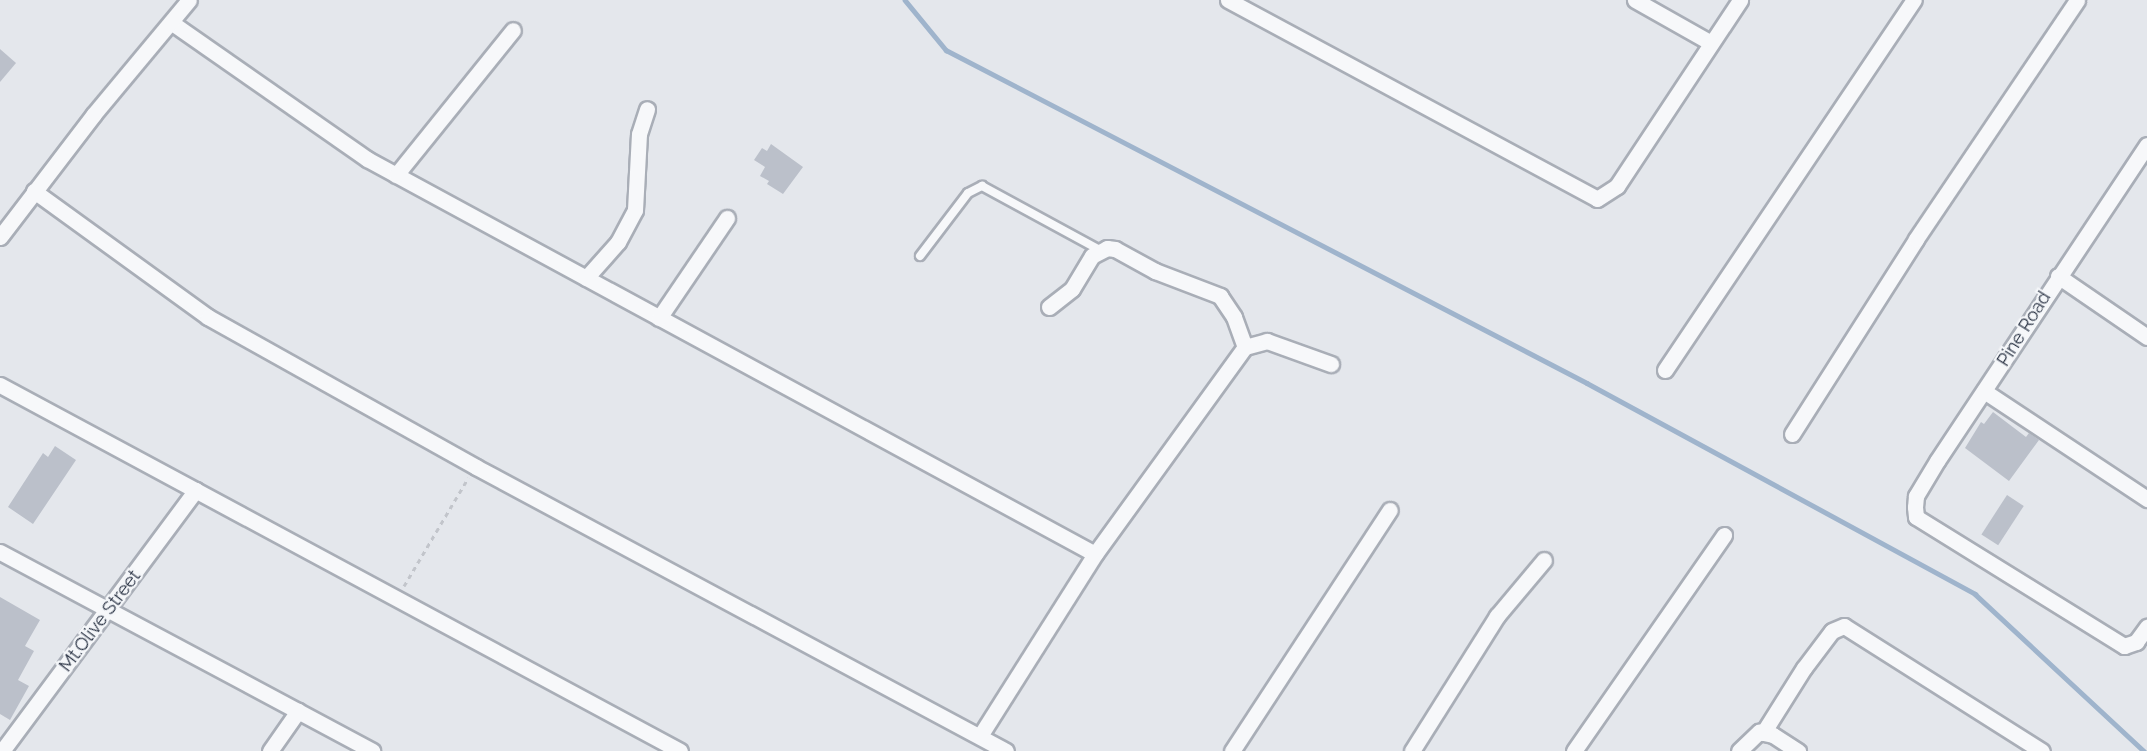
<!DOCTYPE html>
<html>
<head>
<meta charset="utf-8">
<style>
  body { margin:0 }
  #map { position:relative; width:2147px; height:751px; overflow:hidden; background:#e4e7ec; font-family:Raleway,sans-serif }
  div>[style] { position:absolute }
  .stream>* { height:4.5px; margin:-2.25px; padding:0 2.25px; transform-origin:2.25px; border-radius:2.25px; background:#9fb4cc }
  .building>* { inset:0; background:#bbc0ca; transform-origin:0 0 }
  .path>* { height:3px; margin-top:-1.5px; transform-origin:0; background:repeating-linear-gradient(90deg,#c2c5cb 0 4.5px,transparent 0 9px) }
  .roads { filter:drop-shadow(2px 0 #a9aeb7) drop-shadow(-2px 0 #a9aeb7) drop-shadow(0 2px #a9aeb7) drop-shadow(0 -2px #a9aeb7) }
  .lane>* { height:8px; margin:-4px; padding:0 4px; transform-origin:4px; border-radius:4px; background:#f7f8fa }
  .street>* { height:15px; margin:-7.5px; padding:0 7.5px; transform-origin:7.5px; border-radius:7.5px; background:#f7f8fa }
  span { translate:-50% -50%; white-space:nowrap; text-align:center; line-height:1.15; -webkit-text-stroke:4.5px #f4f6f9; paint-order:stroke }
  .street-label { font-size:18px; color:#2b3445 }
</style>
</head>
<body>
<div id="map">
  <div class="stream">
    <div style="left:905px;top:0;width:65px;rotate:50.6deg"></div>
    <div style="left:946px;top:50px;width:722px;rotate:27.45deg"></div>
    <div style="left:1587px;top:383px;width:442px;rotate:28.5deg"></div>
    <div style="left:1975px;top:594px;width:231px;rotate:42.9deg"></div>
  </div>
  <div class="building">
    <div style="clip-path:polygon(0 49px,16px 63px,0 82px)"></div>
    <div style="clip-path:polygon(771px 144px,803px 167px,783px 194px,767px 184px,769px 181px,760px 176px,765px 167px,754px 160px,762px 148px,767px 151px)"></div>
    <div style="clip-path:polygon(1993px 412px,2026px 437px,2029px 433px,2039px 440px,2009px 481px,1965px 448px,1981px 422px,1984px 424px)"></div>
    <div style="clip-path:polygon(55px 446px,76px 460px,33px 524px,8px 507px,43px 453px,48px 457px)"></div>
    <div style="left:2007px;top:495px;width:20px;height:47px;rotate:33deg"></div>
    <div style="clip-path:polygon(0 597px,40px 620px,25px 646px,34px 651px,18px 680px,29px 686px,10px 720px,0 714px)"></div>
  </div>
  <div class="path">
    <div style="left:404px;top:586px;width:126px;rotate:-59.3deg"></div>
  </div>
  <div class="roads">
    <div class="lane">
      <div style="left:920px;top:256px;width:79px;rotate:-52.7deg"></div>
      <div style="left:968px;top:193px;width:16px;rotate:-27deg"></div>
      <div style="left:982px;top:186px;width:134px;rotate:28.5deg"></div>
    </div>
    <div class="street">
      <div style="left:1228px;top:0;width:419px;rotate:28.3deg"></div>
      <div style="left:1597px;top:199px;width:24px;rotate:-33deg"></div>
      <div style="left:1617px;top:186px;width:223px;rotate:-56.5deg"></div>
      <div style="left:1635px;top:0;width:87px;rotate:29.5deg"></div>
      <div style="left:172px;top:23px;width:238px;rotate:34.9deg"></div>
      <div style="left:367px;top:159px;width:828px;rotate:28.48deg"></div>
      <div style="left:1095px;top:554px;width:215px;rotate:122.3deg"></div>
      <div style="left:2147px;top:145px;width:379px;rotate:123.6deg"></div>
      <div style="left:1937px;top:461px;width:41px;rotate:121deg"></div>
      <div style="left:1916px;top:496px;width:11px;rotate:95deg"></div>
      <div style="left:1915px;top:507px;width:10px;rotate:84deg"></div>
      <div style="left:1916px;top:517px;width:245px;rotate:31.8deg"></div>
      <div style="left:2124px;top:646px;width:13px;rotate:-18deg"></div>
      <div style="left:2136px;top:642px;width:19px;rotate:-54deg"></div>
      <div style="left:396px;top:175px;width:186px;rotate:-51.1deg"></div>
      <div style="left:34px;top:191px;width:215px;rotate:35.9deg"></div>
      <div style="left:208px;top:317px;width:307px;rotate:29.2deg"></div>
      <div style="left:476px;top:467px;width:601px;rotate:28.18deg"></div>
      <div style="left:0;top:237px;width:155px;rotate:-52.6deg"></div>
      <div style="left:94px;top:114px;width:148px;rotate:-50.2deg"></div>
      <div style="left:2058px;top:276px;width:108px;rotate:34.4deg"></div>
      <div style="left:586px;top:278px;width:48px;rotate:-48.4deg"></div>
      <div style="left:618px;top:242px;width:36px;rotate:-62deg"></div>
      <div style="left:635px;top:210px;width:76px;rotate:-87deg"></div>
      <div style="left:639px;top:134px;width:26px;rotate:-72deg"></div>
      <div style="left:1049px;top:307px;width:29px;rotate:-38deg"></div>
      <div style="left:1072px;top:289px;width:39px;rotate:-59deg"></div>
      <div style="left:1092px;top:256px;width:17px;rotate:-28deg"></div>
      <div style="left:1107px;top:248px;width:8px;rotate:7deg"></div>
      <div style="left:1115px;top:249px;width:46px;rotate:28.8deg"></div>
      <div style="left:1155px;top:271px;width:70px;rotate:21deg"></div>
      <div style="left:1220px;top:296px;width:25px;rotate:56deg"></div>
      <div style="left:1234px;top:317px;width:32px;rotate:70deg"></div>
      <div style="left:659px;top:318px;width:121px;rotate:-55.8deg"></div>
      <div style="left:1665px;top:370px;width:446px;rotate:-56.1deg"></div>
      <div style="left:0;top:385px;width:772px;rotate:28.29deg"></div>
      <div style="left:1984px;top:391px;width:196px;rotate:33.5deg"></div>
      <div style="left:1792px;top:434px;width:231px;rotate:-57.5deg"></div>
      <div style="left:1916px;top:239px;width:288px;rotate:-56deg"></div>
      <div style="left:0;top:552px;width:422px;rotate:28.1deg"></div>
      <div style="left:1095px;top:554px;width:256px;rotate:-54.1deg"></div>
      <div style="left:1245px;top:347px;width:23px;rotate:-15deg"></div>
      <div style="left:1267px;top:341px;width:68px;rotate:19.8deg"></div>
      <div style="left:1763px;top:733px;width:77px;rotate:-57.8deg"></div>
      <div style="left:1804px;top:668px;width:46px;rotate:-52.9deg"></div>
      <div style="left:1832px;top:631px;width:13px;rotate:-23deg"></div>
      <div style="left:1844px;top:626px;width:234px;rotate:32.3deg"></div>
      <div style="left:2px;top:751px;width:325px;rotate:-53.4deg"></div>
      <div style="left:270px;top:751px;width:49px;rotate:-55deg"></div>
      <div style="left:1232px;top:751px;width:288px;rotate:-56.8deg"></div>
      <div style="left:1412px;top:751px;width:160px;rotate:-57.8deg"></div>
      <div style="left:1497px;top:616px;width:73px;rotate:-50deg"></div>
      <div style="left:1574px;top:751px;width:263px;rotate:-55.2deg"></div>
      <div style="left:1739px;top:751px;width:28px;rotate:-44deg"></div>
      <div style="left:1759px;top:732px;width:14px;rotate:12deg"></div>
      <div style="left:1773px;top:735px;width:30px;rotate:33deg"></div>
    </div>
  </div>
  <div class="street-label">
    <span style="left:2024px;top:329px;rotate:-58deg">Pine Road</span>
    <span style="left:100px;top:621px;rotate:-53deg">Mt.Olive Street</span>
  </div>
</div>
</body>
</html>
